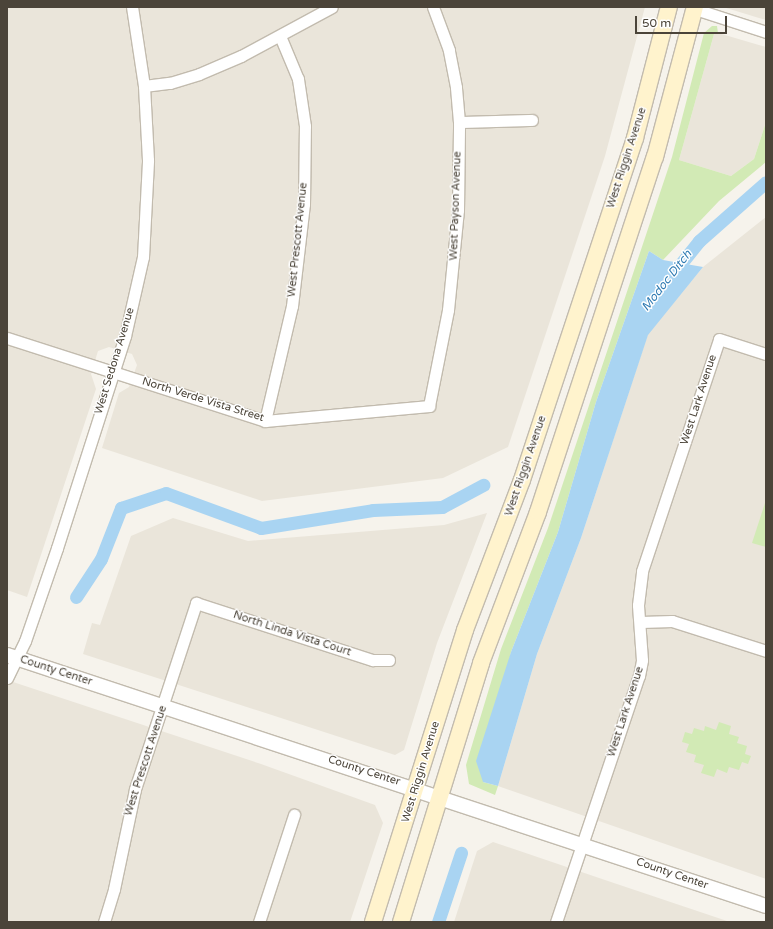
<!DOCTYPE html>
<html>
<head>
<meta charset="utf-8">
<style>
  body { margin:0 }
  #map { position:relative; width:773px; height:929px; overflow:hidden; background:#f6f3ec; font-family:"Varela Round",sans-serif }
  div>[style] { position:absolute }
  .residential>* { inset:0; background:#eae5da }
  .green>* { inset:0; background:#d2eab5 }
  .water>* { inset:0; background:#a9d4f2 }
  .canal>* { height:13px; margin:-6.5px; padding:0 6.5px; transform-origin:6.5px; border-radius:6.5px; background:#a9d4f2 }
  .roads { filter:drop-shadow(1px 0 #c2bbae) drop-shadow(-1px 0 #c2bbae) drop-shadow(0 1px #c2bbae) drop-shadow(0 -1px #c2bbae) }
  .minor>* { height:11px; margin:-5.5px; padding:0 5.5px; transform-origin:5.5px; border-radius:5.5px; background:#fff }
  .tertiary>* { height:14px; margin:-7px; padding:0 7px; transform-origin:7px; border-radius:7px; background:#fff }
  .secondary>* { height:16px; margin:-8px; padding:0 8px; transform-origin:8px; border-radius:8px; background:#fff3cd }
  span { translate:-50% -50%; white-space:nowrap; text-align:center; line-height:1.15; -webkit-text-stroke:3px #fff; paint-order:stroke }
  .street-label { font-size:11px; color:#4b4439 }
  .water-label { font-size:12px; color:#2e7ab2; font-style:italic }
  .frame { position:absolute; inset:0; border:8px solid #4b4439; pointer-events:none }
  .scale { position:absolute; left:635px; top:16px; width:92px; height:18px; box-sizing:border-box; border:2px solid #4b4439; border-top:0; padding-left:5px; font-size:12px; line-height:14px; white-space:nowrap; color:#4b4439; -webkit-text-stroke:3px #fff; paint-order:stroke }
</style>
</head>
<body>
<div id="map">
  <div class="residential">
    <div style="clip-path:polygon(7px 7px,645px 7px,605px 156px,508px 447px,443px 478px,262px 501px,102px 448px,119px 393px,129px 387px,137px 365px,132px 354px,109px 347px,98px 351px,91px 374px,96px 389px,27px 597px,7px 590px)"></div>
    <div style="clip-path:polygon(723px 7px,766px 7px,766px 20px)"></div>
    <div style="clip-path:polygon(718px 33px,766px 47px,766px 122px,754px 159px,731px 176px,679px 160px,714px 34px)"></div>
    <div style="clip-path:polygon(766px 217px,766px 879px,498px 786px,537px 654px,581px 538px,648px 334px,703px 267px)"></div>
    <div style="clip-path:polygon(487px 513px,437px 643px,404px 750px,395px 755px,83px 654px,92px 623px,100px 625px,131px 536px,173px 518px,248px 541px,444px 525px)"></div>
    <div style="clip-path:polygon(7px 680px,261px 764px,375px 805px,383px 823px,350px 922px,7px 922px)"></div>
    <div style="clip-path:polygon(493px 842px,605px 880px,730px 922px,454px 922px,477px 851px)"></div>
  </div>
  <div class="green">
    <div style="clip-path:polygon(712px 26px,717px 26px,718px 33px,714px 34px,679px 160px,731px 176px,754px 159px,766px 122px,766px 162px,719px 201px,663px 260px,649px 251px,596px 402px,558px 532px,511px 652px,483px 782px,498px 786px,495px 795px,469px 784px,466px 765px,501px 649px,548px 528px,672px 157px,704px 33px)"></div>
    <div style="clip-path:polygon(766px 500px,766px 547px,752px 543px)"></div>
    <div style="clip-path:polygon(719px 722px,731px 726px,729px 734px,739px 737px,737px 743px,747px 746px,745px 754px,751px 756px,748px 764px,742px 762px,739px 770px,729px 767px,727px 773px,717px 769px,714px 777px,701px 773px,704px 765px,694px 762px,696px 755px,686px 752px,689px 744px,682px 742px,685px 732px,692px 734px,694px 728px,704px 731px,705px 726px,716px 730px)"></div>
  </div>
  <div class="water">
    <div style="clip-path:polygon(649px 251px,663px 260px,703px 267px,648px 335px,581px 538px,537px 654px,498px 786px,483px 782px,476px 761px,511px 652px,558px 532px,596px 402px)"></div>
  </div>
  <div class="canal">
    <div style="left:671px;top:276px;width:45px;rotate:-51.3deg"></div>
    <div style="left:699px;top:241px;width:89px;rotate:-41.4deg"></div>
    <div style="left:76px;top:597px;width:45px;rotate:-56.7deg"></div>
    <div style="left:101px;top:559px;width:55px;rotate:-68.6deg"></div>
    <div style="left:121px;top:508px;width:47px;rotate:-18.4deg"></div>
    <div style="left:166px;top:493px;width:101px;rotate:20.2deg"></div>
    <div style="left:261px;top:528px;width:113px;rotate:-9.1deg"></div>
    <div style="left:373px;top:510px;width:69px;rotate:-2.5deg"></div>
    <div style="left:442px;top:507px;width:47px;rotate:-28.2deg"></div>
    <div style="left:438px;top:922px;width:73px;rotate:-71.6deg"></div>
  </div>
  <div class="roads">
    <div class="minor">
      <div style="left:695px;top:9px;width:75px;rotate:17.9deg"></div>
      <div style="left:144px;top:86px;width:26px;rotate:-7deg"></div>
      <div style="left:170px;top:83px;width:30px;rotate:-17deg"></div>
      <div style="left:199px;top:74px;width:46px;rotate:-23.2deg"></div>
      <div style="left:241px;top:56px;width:103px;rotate:-28.3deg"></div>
      <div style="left:459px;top:122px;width:73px;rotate:-1.6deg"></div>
      <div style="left:7px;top:338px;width:271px;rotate:17.8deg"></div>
      <div style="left:265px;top:421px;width:165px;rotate:-5.2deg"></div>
      <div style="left:429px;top:406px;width:98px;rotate:-78.8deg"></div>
      <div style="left:448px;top:310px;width:100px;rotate:-84.3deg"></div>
      <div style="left:458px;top:210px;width:88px;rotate:-89.3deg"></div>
      <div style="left:459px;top:122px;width:35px;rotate:-95deg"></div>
      <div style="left:456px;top:87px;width:38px;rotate:-101deg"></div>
      <div style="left:449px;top:50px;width:46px;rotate:-110.4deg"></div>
      <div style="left:265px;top:421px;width:118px;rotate:-76.8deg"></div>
      <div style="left:292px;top:306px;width:103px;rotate:-83.3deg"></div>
      <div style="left:304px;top:204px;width:78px;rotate:-89.3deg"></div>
      <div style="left:305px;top:126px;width:48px;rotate:-98.5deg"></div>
      <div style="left:298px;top:79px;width:47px;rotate:-112.7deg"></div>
      <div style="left:641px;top:622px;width:31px;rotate:-2deg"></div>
      <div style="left:672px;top:621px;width:99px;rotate:17.7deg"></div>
      <div style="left:7px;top:678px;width:41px;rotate:-64.1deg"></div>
      <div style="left:25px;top:641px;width:98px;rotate:-71deg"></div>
      <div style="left:57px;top:548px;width:223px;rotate:-72.2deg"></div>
      <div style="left:125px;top:336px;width:81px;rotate:-77.2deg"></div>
      <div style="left:143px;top:257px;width:97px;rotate:-87deg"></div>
      <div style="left:148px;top:160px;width:74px;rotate:-93.1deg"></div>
      <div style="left:144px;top:86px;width:80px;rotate:-98.6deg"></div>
      <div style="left:104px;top:922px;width:34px;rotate:-73deg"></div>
      <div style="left:114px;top:889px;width:102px;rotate:-78.1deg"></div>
      <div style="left:135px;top:789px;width:196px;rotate:-71.8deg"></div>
      <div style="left:196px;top:603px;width:186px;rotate:17.9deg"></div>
      <div style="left:373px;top:660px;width:16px"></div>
      <div style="left:259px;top:922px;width:113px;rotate:-71.9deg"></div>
      <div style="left:556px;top:922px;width:260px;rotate:-71.4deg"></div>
      <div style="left:639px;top:676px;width:16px;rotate:-79deg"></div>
      <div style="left:642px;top:660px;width:55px;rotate:-94.2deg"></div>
      <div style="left:638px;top:605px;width:34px;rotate:-83deg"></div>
      <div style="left:642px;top:571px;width:244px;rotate:-71.6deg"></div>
      <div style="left:719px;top:339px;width:49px;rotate:17.7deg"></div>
    </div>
    <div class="tertiary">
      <div style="left:7px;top:655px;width:799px;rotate:18.3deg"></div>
    </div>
    <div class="secondary">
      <div style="left:373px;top:922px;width:306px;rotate:-72.5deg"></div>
      <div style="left:465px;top:630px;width:160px;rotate:-69.2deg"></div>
      <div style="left:522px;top:480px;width:360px;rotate:-71.7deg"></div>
      <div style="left:635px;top:138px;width:135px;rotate:-75.5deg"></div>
      <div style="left:401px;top:922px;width:271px;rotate:-72.8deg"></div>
      <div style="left:481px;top:663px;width:161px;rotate:-69.3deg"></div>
      <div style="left:538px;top:512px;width:374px;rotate:-71.8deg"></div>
      <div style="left:655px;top:157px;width:155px;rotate:-75.1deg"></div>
    </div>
  </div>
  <div class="street-label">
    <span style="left:627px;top:158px;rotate:-72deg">West Riggin Avenue</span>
    <span style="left:456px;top:206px;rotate:-88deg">West Payson Avenue</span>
    <span style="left:298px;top:240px;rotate:-84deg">West Prescott Avenue</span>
    <span style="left:115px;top:361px;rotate:-73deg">West Sedona Avenue</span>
    <span style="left:203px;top:400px;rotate:17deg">North Verde Vista Street</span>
    <span style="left:699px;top:400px;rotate:-72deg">West Lark Avenue</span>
    <span style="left:526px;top:466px;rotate:-71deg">West Riggin Avenue</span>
    <span style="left:292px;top:634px;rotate:18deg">North Linda Vista Court</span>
    <span style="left:56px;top:671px;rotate:18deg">County Center</span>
    <span style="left:626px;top:712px;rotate:-72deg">West Lark Avenue</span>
    <span style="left:146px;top:761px;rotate:-72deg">West Prescott Avenue</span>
    <span style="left:364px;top:771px;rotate:18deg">County Center</span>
    <span style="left:421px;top:772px;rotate:-73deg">West Riggin Avenue</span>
    <span style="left:672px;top:874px;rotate:19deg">County Center</span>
  </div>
  <div class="water-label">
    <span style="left:667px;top:281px;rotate:-52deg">Modoc Ditch</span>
  </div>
  <div class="frame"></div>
  <div class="scale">50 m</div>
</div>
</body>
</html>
